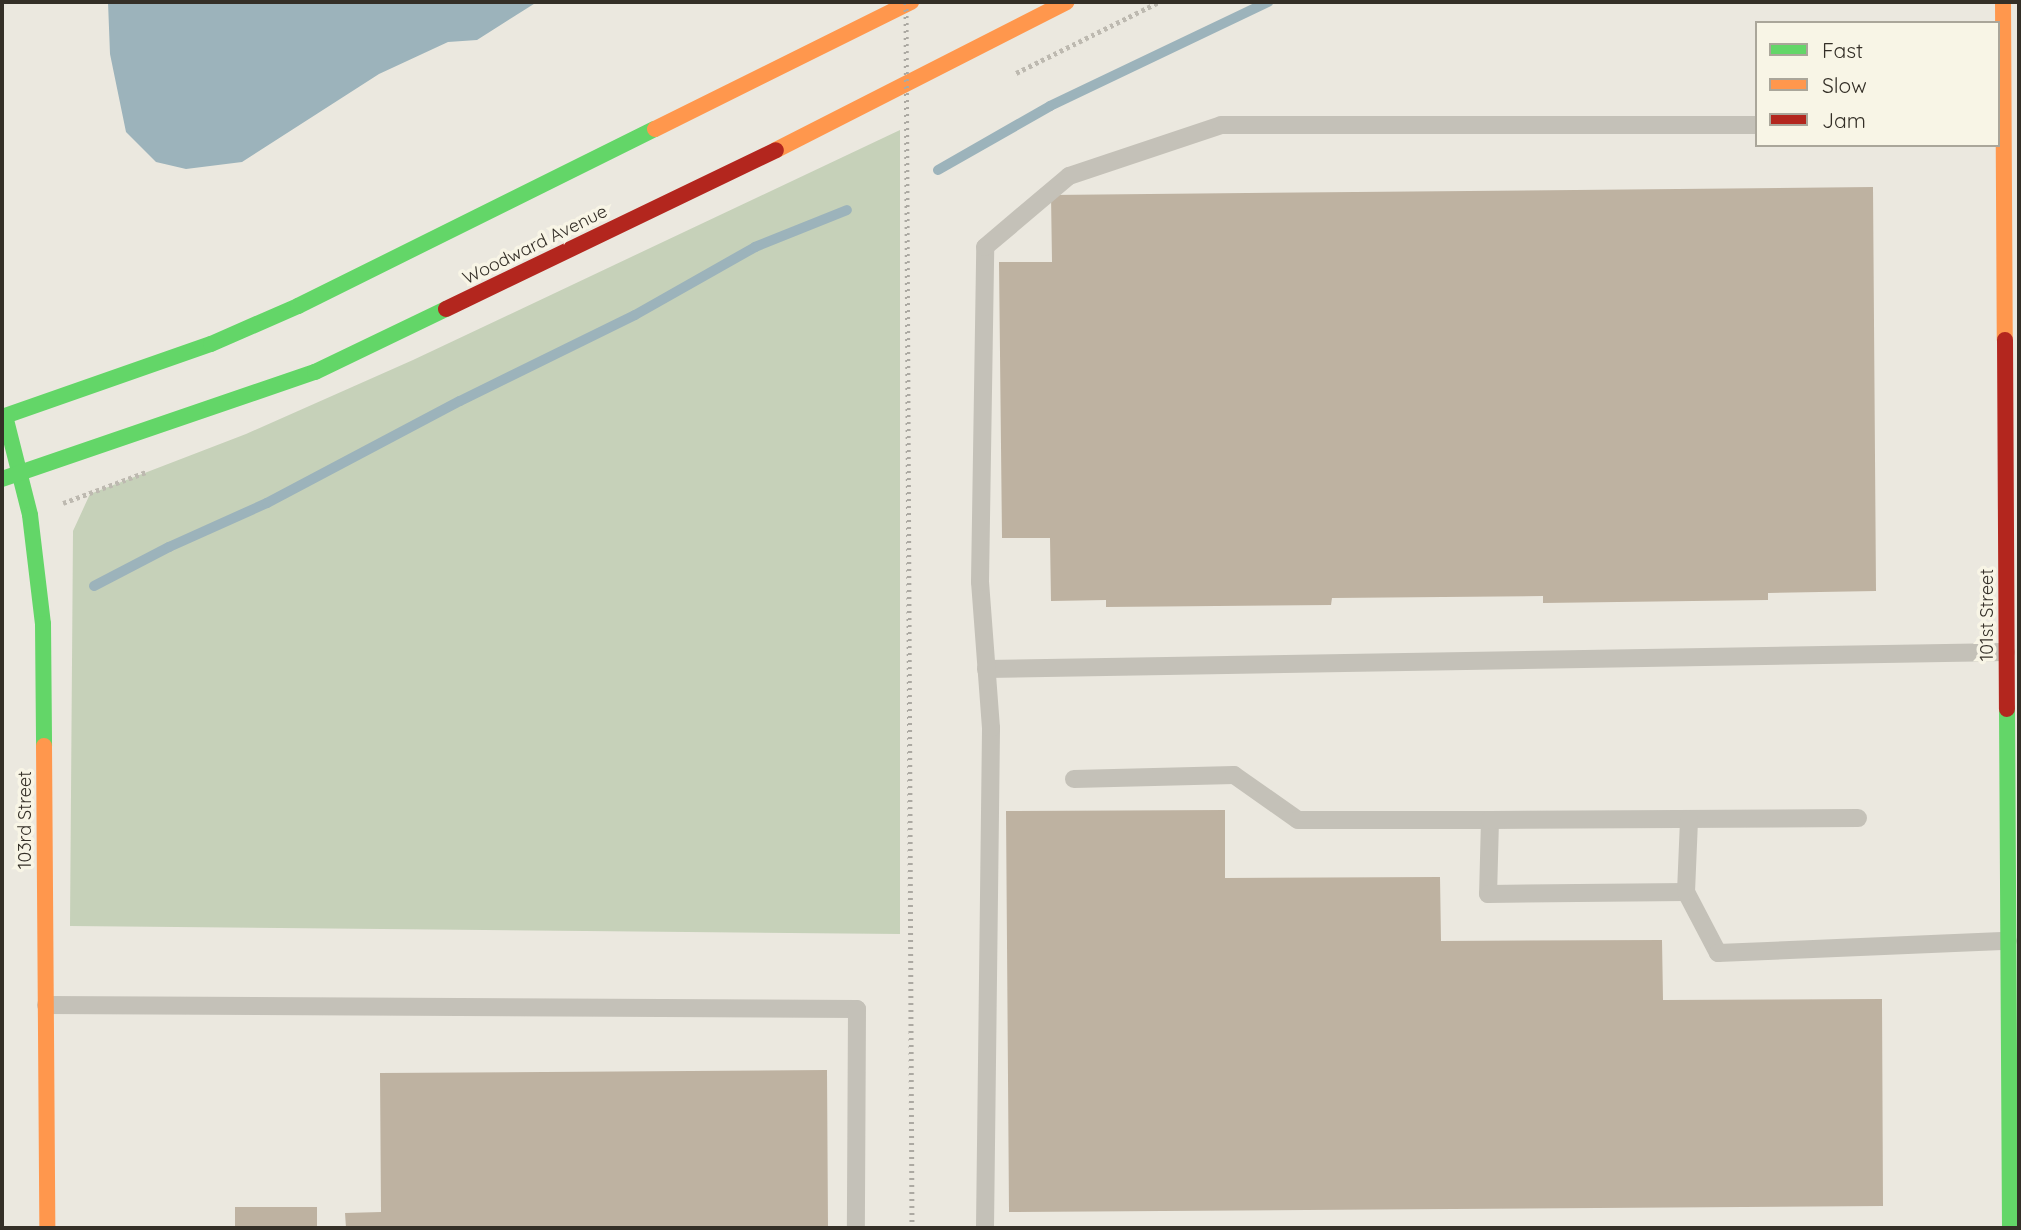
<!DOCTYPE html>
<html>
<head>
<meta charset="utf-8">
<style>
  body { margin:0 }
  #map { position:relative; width:2021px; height:1230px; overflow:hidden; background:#ebe8df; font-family:Quicksand,sans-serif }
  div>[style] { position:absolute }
  .green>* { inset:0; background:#c6d1b9 }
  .water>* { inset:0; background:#9cb3bb }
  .stream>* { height:10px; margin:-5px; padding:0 5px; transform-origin:5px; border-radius:5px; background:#9cb3bb }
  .building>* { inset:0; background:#beb2a1; transform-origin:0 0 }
  .path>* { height:4.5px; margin-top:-2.25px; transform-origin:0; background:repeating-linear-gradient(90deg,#bdb9b0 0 3.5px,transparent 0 7px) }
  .lane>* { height:18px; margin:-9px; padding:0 9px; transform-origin:9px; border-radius:9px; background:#c4c1b8 }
  .fast>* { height:16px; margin:-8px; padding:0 8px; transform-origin:8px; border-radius:8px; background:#63d668 }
  .slow>* { height:16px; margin:-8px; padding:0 8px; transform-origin:8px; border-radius:8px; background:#ff974d }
  .jam>* { height:16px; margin:-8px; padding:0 8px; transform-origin:8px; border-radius:8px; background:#b3261e }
  .rail>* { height:5px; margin-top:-2.5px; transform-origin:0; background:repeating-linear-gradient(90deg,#aca9a2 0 2px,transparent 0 7px) }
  span { translate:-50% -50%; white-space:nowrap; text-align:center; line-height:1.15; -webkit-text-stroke:7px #f8f5e6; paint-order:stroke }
  .street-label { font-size:18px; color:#342f27 }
  .frame { position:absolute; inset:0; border:4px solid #342f27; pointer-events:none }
  .legend { position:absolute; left:1755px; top:21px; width:245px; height:126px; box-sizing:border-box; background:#f8f5e6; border:2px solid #aaa69a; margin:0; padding:9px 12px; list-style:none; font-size:21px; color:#342f27 }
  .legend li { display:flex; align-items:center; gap:14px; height:35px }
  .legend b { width:35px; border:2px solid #aaa69a }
</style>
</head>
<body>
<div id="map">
  <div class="green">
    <div style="clip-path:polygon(900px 130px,900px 934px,70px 926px,73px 531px,90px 494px,246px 434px,413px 360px)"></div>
  </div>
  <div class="water">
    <div style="clip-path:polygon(108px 2px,537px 2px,477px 40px,448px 42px,379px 74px,242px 162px,186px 169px,156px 162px,126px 132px,110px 54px)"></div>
  </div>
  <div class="stream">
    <div style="left:938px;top:170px;width:129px;rotate:-29.7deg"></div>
    <div style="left:1050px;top:106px;width:242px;rotate:-25.5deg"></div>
    <div style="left:94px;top:586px;width:85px;rotate:-27.5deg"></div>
    <div style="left:169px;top:547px;width:107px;rotate:-24.2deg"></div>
    <div style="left:267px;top:503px;width:218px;rotate:-27.9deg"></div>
    <div style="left:460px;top:401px;width:195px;rotate:-26.2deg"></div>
    <div style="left:635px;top:315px;width:138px;rotate:-29.5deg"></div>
    <div style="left:755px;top:247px;width:99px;rotate:-21.9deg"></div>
  </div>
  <div class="building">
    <div style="clip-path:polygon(1873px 187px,1876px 591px,1768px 593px,1768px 600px,1543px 603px,1543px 596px,1332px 598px,1331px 605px,1106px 607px,1106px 600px,1051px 601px,1050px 538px,1002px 538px,999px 262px,1052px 262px,1051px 195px)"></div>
    <div style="clip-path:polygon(1225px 810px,1225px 878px,1440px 877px,1441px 941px,1662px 940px,1663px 1000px,1882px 999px,1883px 1206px,1009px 1212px,1006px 811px)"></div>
    <div style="clip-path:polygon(827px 1070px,828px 1228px,346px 1228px,345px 1213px,381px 1212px,380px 1073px)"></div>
    <div style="left:317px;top:1207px;width:21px;height:82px;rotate:90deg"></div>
  </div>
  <div class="path">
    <div style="left:1016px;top:73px;width:160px;rotate:-26.4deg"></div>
    <div style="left:63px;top:503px;width:89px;rotate:-20.5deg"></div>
  </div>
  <div class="lane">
    <div style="left:986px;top:669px;width:1020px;rotate:-0.95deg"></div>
    <div style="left:1074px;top:779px;width:160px;rotate:-1.4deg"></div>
    <div style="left:1234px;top:775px;width:78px;rotate:35.1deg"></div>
    <div style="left:1298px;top:820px;width:192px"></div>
    <div style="left:1490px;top:820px;width:74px;rotate:91.5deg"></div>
    <div style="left:1488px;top:894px;width:198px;rotate:-0.6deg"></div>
    <div style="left:1686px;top:892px;width:69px;rotate:62.3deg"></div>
    <div style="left:1718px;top:953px;width:290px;rotate:-2.4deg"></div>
    <div style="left:1490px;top:820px;width:368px;rotate:-0.3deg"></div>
    <div style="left:1686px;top:892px;width:73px;rotate:-87.6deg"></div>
    <div style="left:46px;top:1005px;width:811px;rotate:0.28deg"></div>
    <div style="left:857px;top:1009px;width:219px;rotate:90.3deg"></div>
    <div style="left:985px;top:1228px;width:500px;rotate:-89.31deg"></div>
    <div style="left:991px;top:728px;width:146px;rotate:-94.3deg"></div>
    <div style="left:980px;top:582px;width:335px;rotate:-89.1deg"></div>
    <div style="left:985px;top:247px;width:110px;rotate:-40.2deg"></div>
    <div style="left:1069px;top:176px;width:160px;rotate:-18.5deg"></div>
    <div style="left:1221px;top:125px;width:536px"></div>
  </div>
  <div class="fast">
    <div style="left:5px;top:416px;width:102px;rotate:75.8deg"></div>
    <div style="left:30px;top:515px;width:110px;rotate:83.2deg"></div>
    <div style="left:43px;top:624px;width:122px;rotate:89.5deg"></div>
    <div style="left:2px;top:417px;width:221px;rotate:-19.3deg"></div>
    <div style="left:211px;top:344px;width:95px;rotate:-23.6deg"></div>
    <div style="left:298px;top:306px;width:398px;rotate:-26.4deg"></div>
    <div style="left:2px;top:479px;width:331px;rotate:-18.9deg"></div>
    <div style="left:315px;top:372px;width:145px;rotate:-25.7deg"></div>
    <div style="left:2007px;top:709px;width:519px;rotate:89.67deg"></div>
  </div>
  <div class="slow">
    <div style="left:2003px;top:2px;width:338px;rotate:89.7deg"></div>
    <div style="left:655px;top:129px;width:286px;rotate:-26.4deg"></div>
    <div style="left:776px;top:150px;width:326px;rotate:-27deg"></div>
    <div style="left:44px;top:746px;width:482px;rotate:89.6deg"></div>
  </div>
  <div class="jam">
    <div style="left:446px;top:309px;width:366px;rotate:-25.7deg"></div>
    <div style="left:2005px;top:340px;width:369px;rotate:89.7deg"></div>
  </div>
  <div class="rail">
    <div style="left:906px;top:2px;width:1226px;rotate:89.72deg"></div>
  </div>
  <div class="street-label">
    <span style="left:535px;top:245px;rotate:-26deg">Woodward Avenue</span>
    <span style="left:1987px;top:615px;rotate:-90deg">101st Street</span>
    <span style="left:25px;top:820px;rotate:-90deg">103rd Street</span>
  </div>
  <div class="frame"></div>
  <ul class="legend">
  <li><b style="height:9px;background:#63d668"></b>Fast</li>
  <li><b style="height:9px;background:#ff974d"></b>Slow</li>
  <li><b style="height:9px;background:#b3261e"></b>Jam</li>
  </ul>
</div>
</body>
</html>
